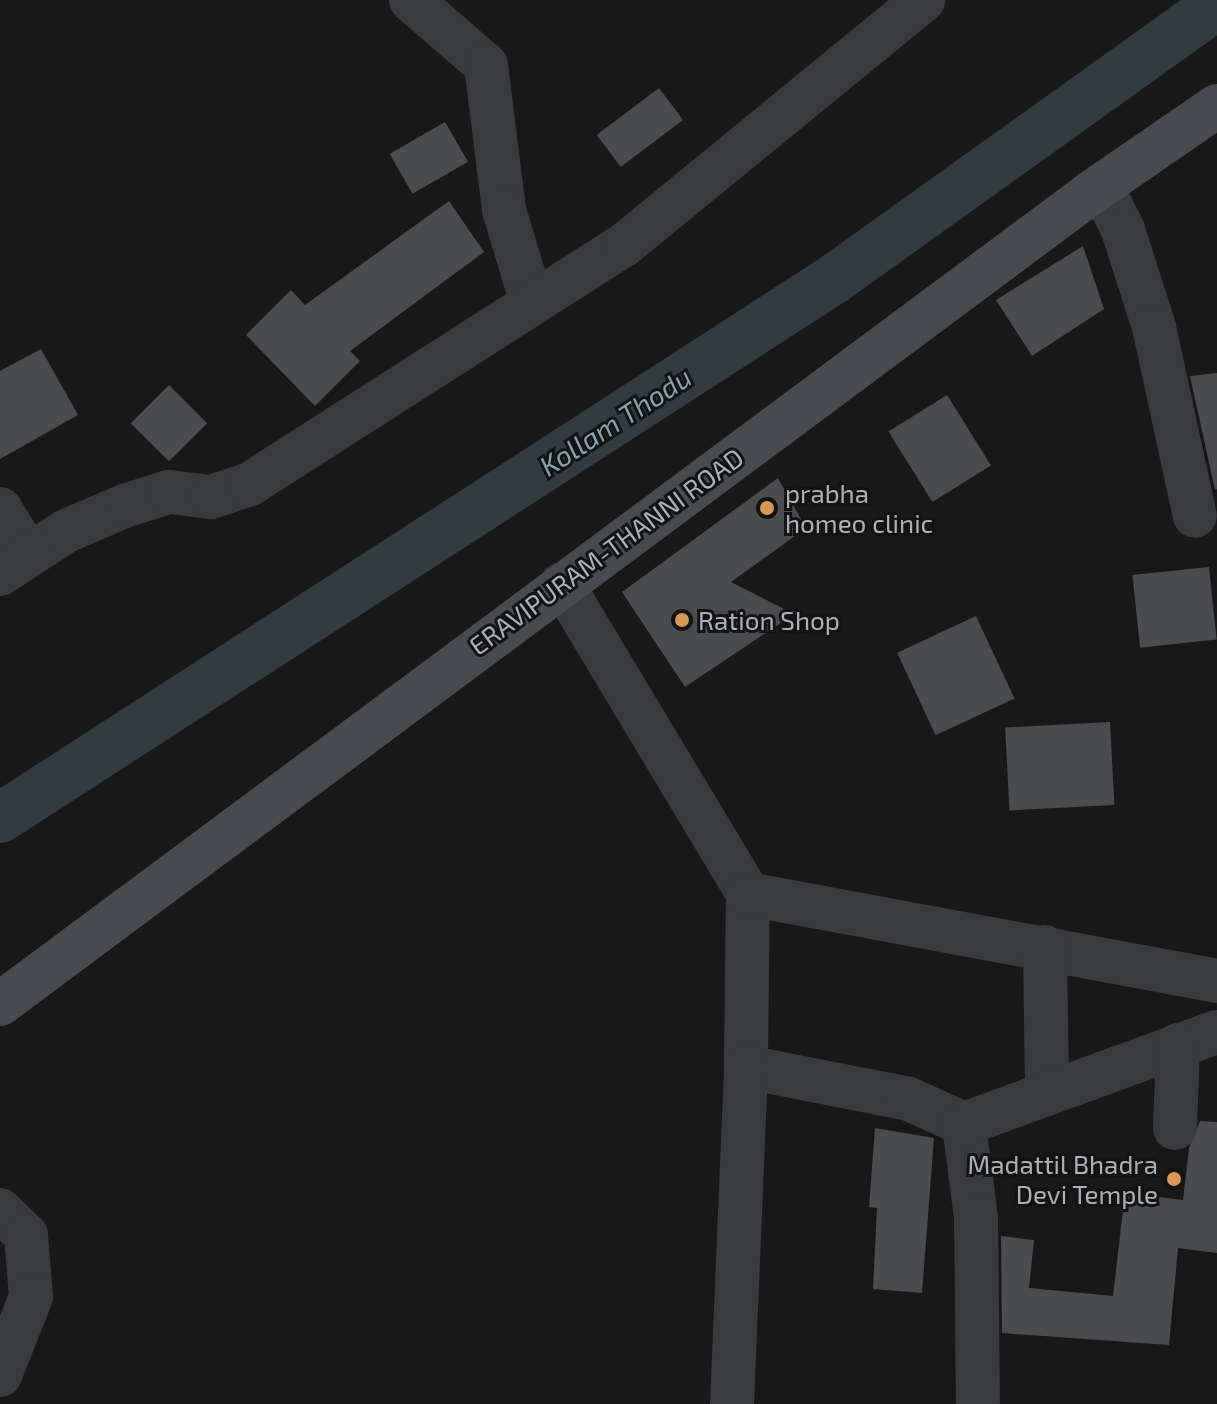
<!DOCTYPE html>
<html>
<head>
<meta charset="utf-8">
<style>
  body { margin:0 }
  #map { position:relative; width:1217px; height:1404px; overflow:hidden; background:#181819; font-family:"Exo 2",sans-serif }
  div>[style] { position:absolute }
  .canal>* { height:50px; margin:-25px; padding:0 25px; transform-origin:25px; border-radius:25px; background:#333c41 }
  .building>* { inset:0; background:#4a4b4e; transform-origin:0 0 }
  .minor>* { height:44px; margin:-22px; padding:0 22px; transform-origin:22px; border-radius:22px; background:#393b3e }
  .secondary>* { height:44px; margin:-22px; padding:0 22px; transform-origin:22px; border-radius:22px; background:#474a4e }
  .dots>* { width:22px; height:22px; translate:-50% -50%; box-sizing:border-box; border:4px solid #131314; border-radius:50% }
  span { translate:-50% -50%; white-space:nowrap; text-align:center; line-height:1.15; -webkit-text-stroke:6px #131314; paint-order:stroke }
  .poi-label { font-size:26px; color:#abb1b7 }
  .left { translate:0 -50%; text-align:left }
  .right { translate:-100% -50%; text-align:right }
  .street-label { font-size:26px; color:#abb1b7 }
  .water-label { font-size:28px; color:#87a2ae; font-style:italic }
</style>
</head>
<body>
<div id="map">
  <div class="canal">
    <div style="left:0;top:818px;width:993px;rotate:-32.87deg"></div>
    <div style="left:834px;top:279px;width:471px;rotate:-35.6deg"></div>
  </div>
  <div class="building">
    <div style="left:659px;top:88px;width:40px;height:78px;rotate:53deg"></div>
    <div style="left:445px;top:122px;width:46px;height:64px;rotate:60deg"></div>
    <div style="clip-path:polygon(449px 201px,484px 252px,350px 351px,360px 361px,315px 406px,246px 335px,291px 290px,305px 305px)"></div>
    <div style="clip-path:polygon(1083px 246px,1104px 309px,1032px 356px,996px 300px)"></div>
    <div style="clip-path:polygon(41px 349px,78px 415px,0 459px,0 371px)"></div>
    <div style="clip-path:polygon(1217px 373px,1217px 489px,1215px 490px,1190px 376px)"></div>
    <div style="left:169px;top:385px;width:54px;height:54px;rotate:45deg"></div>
    <div style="left:947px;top:395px;width:83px;height:69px;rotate:58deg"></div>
    <div style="clip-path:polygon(778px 478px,806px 528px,731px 582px,794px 614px,685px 687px,622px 592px)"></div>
    <div style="left:1209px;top:567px;width:73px;height:77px;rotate:84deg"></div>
    <div style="left:976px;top:616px;width:91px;height:87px;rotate:65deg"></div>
    <div style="left:1110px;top:722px;width:83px;height:105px;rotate:87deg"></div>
    <div style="clip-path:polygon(1200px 1121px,1217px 1122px,1217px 1253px,1178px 1248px,1169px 1345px,1002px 1333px,1001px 1236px,1034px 1240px,1029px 1288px,1113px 1296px,1125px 1193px,1183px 1200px,1189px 1148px)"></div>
    <div style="clip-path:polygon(875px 1128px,934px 1138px,922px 1293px,873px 1289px,877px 1208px,869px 1207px)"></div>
  </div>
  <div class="minor">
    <div style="left:411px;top:0;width:99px;rotate:40.9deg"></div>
    <div style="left:486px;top:65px;width:146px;rotate:82.9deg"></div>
    <div style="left:504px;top:210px;width:97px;rotate:73.2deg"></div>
    <div style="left:1092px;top:192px;width:24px;rotate:36deg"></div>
    <div style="left:1111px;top:206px;width:27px;rotate:63deg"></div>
    <div style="left:1123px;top:230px;width:102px;rotate:72.3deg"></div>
    <div style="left:1154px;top:327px;width:193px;rotate:77.8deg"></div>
    <div style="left:0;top:509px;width:53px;rotate:58.1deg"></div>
    <div style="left:0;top:574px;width:79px;rotate:-33.1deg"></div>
    <div style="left:66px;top:531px;width:66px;rotate:-23.1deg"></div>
    <div style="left:127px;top:505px;width:44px;rotate:-17.2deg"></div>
    <div style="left:169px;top:492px;width:42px;rotate:6.8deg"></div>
    <div style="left:211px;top:497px;width:41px;rotate:-18.4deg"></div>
    <div style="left:250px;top:484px;width:444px;rotate:-32.6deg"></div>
    <div style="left:624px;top:245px;width:387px;rotate:-39.3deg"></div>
    <div style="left:562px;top:584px;width:362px;rotate:59deg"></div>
    <div style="left:748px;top:894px;width:173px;rotate:90.7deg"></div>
    <div style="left:746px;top:1067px;width:166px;rotate:11.1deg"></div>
    <div style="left:909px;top:1099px;width:60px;rotate:24.4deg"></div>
    <div style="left:964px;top:1124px;width:95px;rotate:82.7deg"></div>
    <div style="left:976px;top:1218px;width:186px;rotate:89.4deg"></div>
    <div style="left:748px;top:894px;width:477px;rotate:10.5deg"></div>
    <div style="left:1045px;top:947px;width:146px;rotate:89.2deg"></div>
    <div style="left:964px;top:1124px;width:269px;rotate:-20deg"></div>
    <div style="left:1175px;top:1128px;width:83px;rotate:-87.9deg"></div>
    <div style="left:0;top:1210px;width:36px;rotate:44deg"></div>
    <div style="left:26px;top:1235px;width:62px;rotate:85.4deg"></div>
    <div style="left:31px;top:1297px;width:84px;rotate:111.7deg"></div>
    <div style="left:732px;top:1404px;width:337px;rotate:-87.6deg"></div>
  </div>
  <div class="secondary">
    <div style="left:0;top:1004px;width:1361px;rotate:-36.63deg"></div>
    <div style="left:1092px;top:192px;width:152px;rotate:-34.5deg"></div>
  </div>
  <div class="dots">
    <div style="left:767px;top:508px;background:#dc964d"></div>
    <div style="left:682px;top:620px;background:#dc964d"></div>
    <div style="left:1174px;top:1179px;background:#dc964d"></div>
  </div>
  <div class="poi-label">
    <span class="left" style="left:785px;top:508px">prabha<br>homeo clinic</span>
    <span class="left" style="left:698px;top:620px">Ration Shop</span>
    <span class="right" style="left:1158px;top:1179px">Madattil Bhadra<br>Devi Temple</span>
  </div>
  <div class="street-label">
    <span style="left:606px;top:551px;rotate:-36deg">ERAVIPURAM-THANNI ROAD</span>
  </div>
  <div class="water-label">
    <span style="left:615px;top:421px;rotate:-33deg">Kollam Thodu</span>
  </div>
</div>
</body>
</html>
